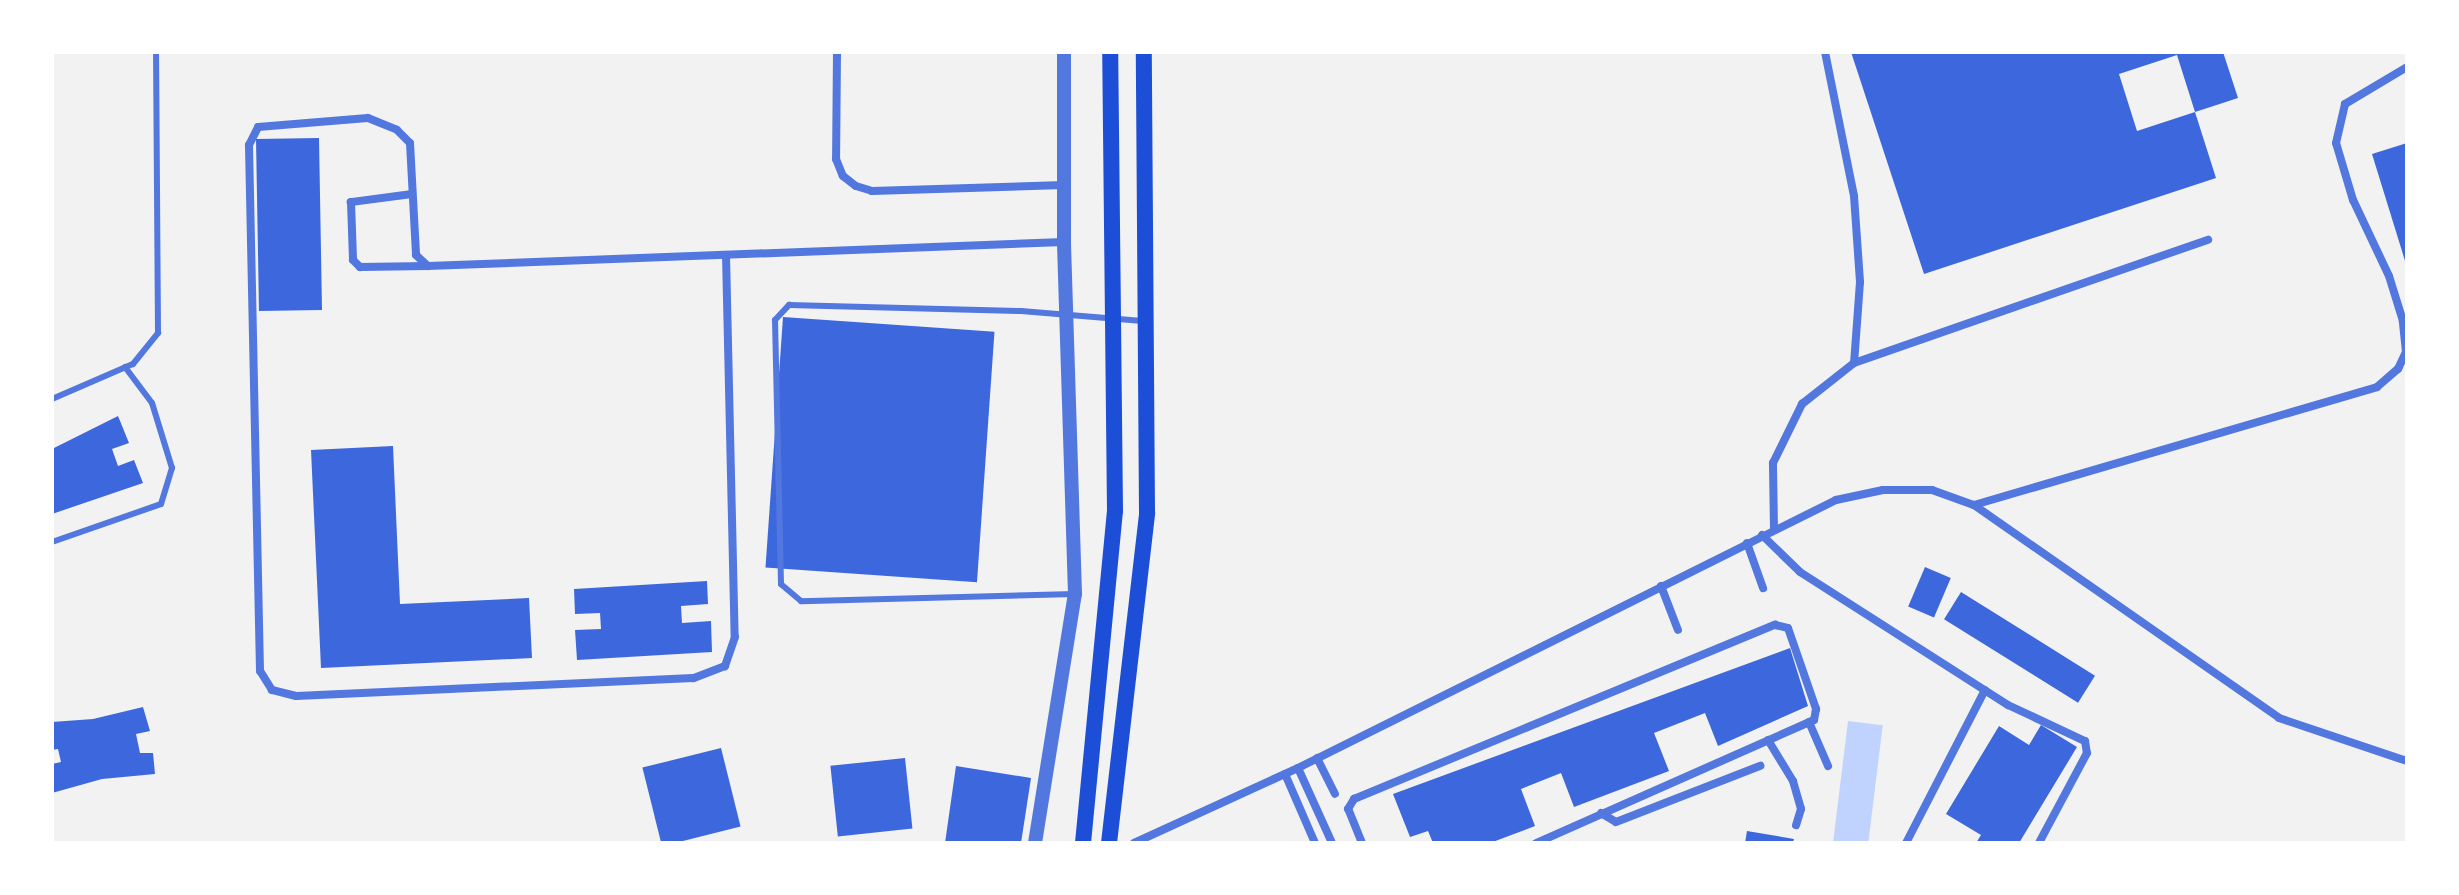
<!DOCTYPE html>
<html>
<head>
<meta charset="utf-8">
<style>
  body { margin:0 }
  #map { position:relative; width:2459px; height:895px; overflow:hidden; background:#f2f2f2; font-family:"Roboto Serif",serif }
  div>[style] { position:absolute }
  .water>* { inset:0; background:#bfd3fe; transform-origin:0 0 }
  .building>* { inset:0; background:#3d67dc; transform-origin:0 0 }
  .service>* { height:6px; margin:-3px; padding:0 3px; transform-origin:3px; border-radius:3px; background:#5277de }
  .minor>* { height:8px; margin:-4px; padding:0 4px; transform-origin:4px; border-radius:4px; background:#5277de }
  .tertiary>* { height:14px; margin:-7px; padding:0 7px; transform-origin:7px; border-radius:7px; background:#5277de }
  .secondary>* { height:16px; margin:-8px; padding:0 8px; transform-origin:8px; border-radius:8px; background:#1d4ed8 }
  span { translate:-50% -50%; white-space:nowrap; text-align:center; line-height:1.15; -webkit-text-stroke:7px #fff; paint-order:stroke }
  .frame { position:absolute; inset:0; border:54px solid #fff; pointer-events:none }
</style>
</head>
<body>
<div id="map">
  <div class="water">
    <div style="left:1848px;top:721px;width:35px;height:123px;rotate:7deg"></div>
  </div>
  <div class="building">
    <div style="clip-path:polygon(evenodd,1851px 52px,2223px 52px,2238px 98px,2195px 112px,2216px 178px,1924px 274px,1851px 52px,2177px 55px,2195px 112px,2137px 131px,2119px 74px,2177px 55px)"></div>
    <div style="left:319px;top:138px;width:172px;height:63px;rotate:89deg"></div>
    <div style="clip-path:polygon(2407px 143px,2407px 264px,2406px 264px,2372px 154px)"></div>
    <div style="left:783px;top:317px;width:212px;height:251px;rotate:4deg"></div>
    <div style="clip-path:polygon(118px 416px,129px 443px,112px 449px,118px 466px,134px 460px,143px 483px,52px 514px,52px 449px)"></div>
    <div style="clip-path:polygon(393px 446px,400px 604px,529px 598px,532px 658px,321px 668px,311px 450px)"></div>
    <div style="left:1925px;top:567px;width:28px;height:43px;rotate:23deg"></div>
    <div style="clip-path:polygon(707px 581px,708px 604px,681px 606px,682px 623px,711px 621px,712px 652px,577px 660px,575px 630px,601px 629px,600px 613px,575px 614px,574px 589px)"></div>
    <div style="left:1961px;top:592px;width:158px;height:32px;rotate:32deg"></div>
    <div style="clip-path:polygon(1790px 648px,1808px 706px,1718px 746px,1705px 713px,1654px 733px,1669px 771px,1574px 807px,1561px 773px,1521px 789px,1535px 826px,1490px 843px,1433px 843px,1428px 831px,1410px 837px,1393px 794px)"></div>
    <div style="clip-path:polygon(143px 707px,150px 731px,136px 734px,140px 753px,153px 753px,155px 774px,102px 779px,52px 793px,52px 764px,61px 762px,58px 749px,52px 750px,52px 722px,93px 719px)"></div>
    <div style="clip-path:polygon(2041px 725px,2077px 747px,2019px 843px,1976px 843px,1981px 835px,1946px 814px,1999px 726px,2029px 745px)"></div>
    <div style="left:721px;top:748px;width:81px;height:81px;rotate:76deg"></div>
    <div style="left:905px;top:758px;width:71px;height:75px;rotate:84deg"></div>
    <div style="clip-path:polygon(956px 766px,1031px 778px,1021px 843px,945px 843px)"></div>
    <div style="clip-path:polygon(1747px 831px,1794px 839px,1793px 843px,1745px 843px)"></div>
  </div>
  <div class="service">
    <div style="left:52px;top:399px;width:88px;rotate:-23.4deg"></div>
    <div style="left:133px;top:364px;width:40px;rotate:-51deg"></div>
    <div style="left:158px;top:333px;width:281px;rotate:-90.4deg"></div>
    <div style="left:52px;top:542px;width:115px;rotate:-19.2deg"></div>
    <div style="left:161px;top:504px;width:38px;rotate:-73deg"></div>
    <div style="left:172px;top:468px;width:68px;rotate:-107.1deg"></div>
    <div style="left:152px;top:403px;width:45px;rotate:-126.9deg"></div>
    <div style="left:1075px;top:594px;width:274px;rotate:178.5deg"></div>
    <div style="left:801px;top:601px;width:26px;rotate:-140deg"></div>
    <div style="left:781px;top:584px;width:264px;rotate:-91.3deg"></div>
    <div style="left:775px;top:320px;width:21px;rotate:-47deg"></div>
    <div style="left:789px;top:305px;width:232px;rotate:1.5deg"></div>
    <div style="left:1021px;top:311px;width:122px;rotate:4.7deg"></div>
  </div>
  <div class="minor">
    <div style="left:837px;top:52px;width:107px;rotate:90.5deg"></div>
    <div style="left:836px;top:159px;width:18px;rotate:68deg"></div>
    <div style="left:843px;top:176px;width:16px;rotate:38deg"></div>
    <div style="left:856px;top:186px;width:17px;rotate:17deg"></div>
    <div style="left:872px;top:191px;width:192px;rotate:-1.8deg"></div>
    <div style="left:1825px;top:52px;width:147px;rotate:78.6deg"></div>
    <div style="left:1854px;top:196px;width:86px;rotate:86deg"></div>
    <div style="left:1860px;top:282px;width:81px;rotate:94.2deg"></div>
    <div style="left:412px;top:194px;width:62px;rotate:172.5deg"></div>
    <div style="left:351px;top:202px;width:58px;rotate:88deg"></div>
    <div style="left:353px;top:260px;width:10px;rotate:45deg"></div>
    <div style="left:360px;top:267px;width:68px;rotate:-0.8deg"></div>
    <div style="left:726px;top:255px;width:382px;rotate:88.7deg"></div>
    <div style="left:735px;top:637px;width:31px;rotate:109deg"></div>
    <div style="left:725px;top:666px;width:34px;rotate:159deg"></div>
    <div style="left:693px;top:678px;width:397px;rotate:177.4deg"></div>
    <div style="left:296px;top:696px;width:25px;rotate:-166deg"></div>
    <div style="left:272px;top:690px;width:22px;rotate:-122deg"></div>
    <div style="left:260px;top:671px;width:526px;rotate:-91.2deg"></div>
    <div style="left:249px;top:145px;width:20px;rotate:-63deg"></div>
    <div style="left:258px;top:127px;width:110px;rotate:-4.7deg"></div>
    <div style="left:368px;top:118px;width:31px;rotate:22deg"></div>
    <div style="left:397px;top:130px;width:18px;rotate:45deg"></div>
    <div style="left:410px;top:143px;width:112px;rotate:86.9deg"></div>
    <div style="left:416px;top:255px;width:16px;rotate:43deg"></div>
    <div style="left:428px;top:266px;width:636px;rotate:-2.16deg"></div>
    <div style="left:1974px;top:505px;width:420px;rotate:-16.3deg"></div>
    <div style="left:2377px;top:387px;width:28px;rotate:-41deg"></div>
    <div style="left:2398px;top:369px;width:19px;rotate:-65deg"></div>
    <div style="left:2406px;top:352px;width:31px;rotate:-96deg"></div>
    <div style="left:2403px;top:321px;width:47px;rotate:-107.3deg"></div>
    <div style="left:2389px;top:276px;width:84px;rotate:-115.3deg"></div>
    <div style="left:2353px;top:200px;width:59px;rotate:-106.6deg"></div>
    <div style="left:2336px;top:143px;width:40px;rotate:-77deg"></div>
    <div style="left:2345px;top:104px;width:72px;rotate:-30.8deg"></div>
    <div style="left:1774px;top:530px;width:67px;rotate:-90.9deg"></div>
    <div style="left:1773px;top:463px;width:66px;rotate:-63.8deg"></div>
    <div style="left:1802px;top:404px;width:66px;rotate:-38.3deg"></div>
    <div style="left:1854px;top:363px;width:375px;rotate:-19.2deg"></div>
    <div style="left:1762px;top:535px;width:53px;rotate:44.2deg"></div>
    <div style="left:1800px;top:572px;width:247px;rotate:32.6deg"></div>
    <div style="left:2008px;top:705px;width:85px;rotate:25.1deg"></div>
    <div style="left:2085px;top:741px;width:12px;rotate:81deg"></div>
    <div style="left:2087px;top:753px;width:102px;rotate:118.1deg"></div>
    <div style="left:1747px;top:543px;width:48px;rotate:70.4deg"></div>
    <div style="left:1661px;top:586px;width:47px;rotate:68.9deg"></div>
    <div style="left:1809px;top:722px;width:48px;rotate:66.6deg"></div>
    <div style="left:1768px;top:740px;width:48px;rotate:58.6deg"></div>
    <div style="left:1793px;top:781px;width:29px;rotate:74deg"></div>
    <div style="left:1801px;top:809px;width:17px;rotate:107deg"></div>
    <div style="left:1317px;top:758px;width:40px;rotate:63.4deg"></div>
    <div style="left:1298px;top:768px;width:82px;rotate:65.6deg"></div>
    <div style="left:1285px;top:774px;width:75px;rotate:66.5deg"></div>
    <div style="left:1601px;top:813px;width:17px;rotate:31deg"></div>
    <div style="left:1616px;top:822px;width:155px;rotate:-21.3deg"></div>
    <div style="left:1134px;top:843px;width:180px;rotate:-24.6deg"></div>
    <div style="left:1298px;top:768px;width:601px;rotate:-26.48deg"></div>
    <div style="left:1836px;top:500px;width:48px;rotate:-12deg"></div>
    <div style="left:1883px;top:490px;width:49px"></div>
    <div style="left:1932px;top:490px;width:45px;rotate:19.7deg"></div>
    <div style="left:1974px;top:505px;width:372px;rotate:34.9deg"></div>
    <div style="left:2279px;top:718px;width:135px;rotate:18.6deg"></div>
    <div style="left:1362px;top:843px;width:37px;rotate:-112deg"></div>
    <div style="left:1348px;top:809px;width:12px;rotate:-59deg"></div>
    <div style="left:1354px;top:799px;width:456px;rotate:-22.5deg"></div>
    <div style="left:1775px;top:625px;width:13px;rotate:13deg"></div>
    <div style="left:1788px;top:628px;width:86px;rotate:70.9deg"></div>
    <div style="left:1816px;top:709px;width:11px;rotate:100deg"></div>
    <div style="left:1814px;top:720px;width:304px;rotate:156.1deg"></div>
    <div style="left:1906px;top:843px;width:172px;rotate:-62.7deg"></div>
  </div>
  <div class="tertiary">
    <div style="left:1035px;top:843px;width:252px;rotate:-80.9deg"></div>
    <div style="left:1075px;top:594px;width:352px;rotate:-91.8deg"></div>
    <div style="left:1064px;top:242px;width:190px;rotate:-90deg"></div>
  </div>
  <div class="secondary">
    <div style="left:1083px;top:843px;width:334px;rotate:-84.5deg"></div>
    <div style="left:1115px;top:511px;width:459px;rotate:-90.6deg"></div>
    <div style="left:1109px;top:843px;width:332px;rotate:-83.4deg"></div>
    <div style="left:1147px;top:513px;width:461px;rotate:-90.4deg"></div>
  </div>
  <div class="frame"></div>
</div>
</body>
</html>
